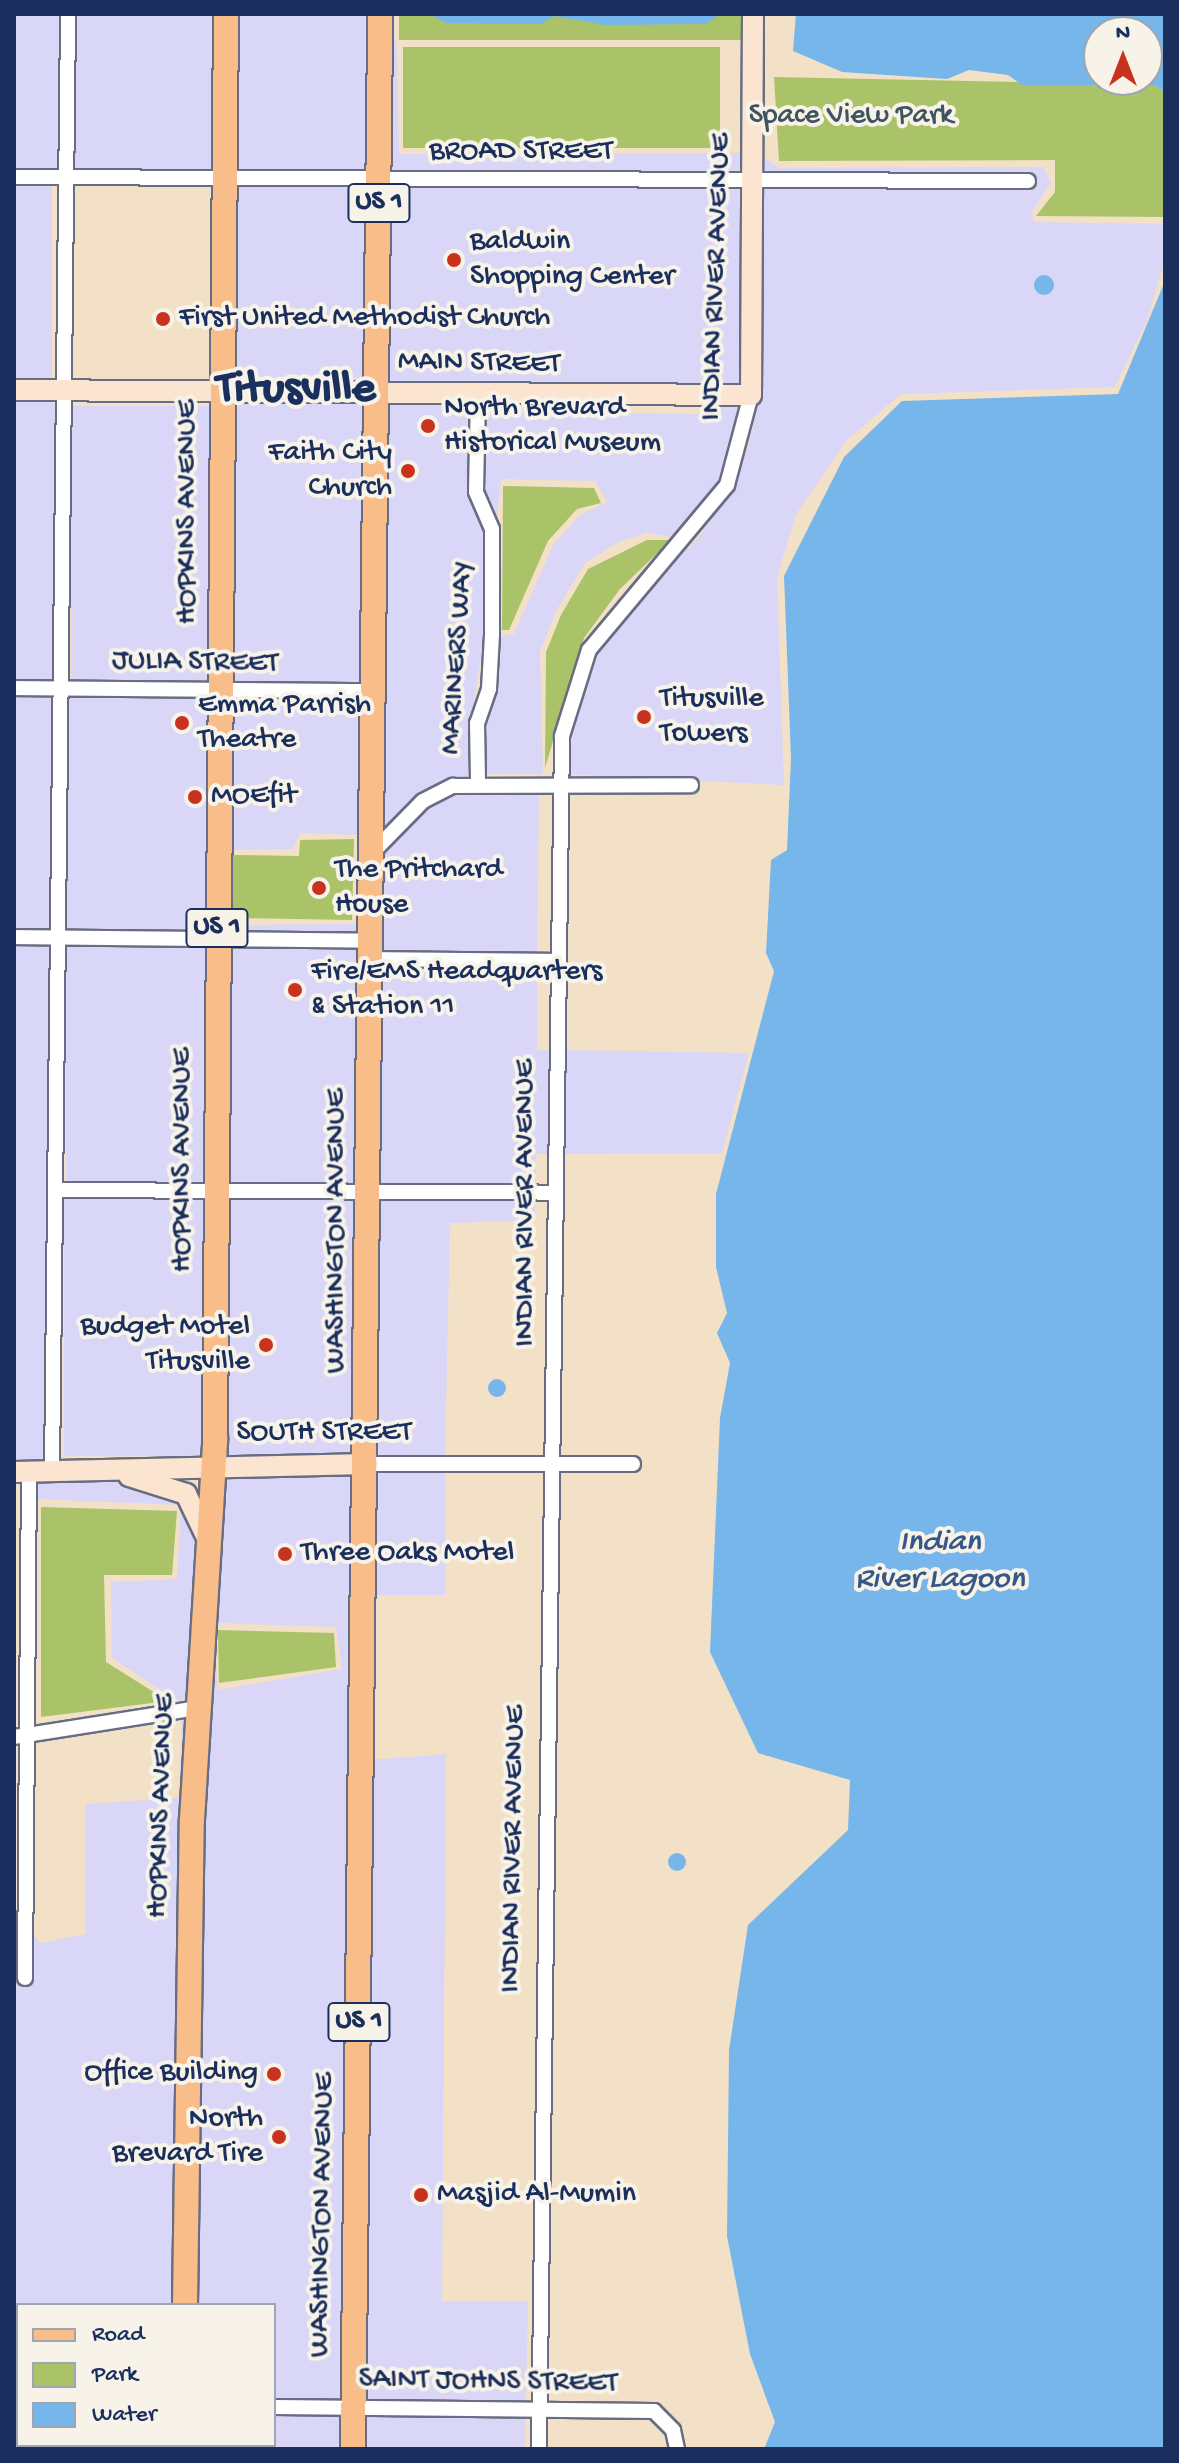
<!DOCTYPE html>
<html>
<head>
<meta charset="utf-8">
<style>
  body { margin:0 }
  #map { position:relative; width:1179px; height:2463px; overflow:hidden; background:#f3e1c7; font-family:"Gochi Hand",sans-serif }
  div>[style] { position:absolute }
  .built>* { inset:0; background:#d9d6f7; transform-origin:0 0 }
  .green>* { inset:0; background:#aac368; transform-origin:0 0 }
  .water>* { inset:0; background:#76b6ea }
  .round { border-radius:50% }
  .roads { filter:drop-shadow(2px 0 #676d83) drop-shadow(-2px 0 #676d83) drop-shadow(0 2px #676d83) drop-shadow(0 -2px #676d83) }
  .street>* { height:14px; margin:-7px; padding:0 7px; transform-origin:7px; border-radius:7px; background:#fff }
  .secondary>* { height:20px; margin:-10px; padding:0 10px; transform-origin:10px; border-radius:10px; background:#fce5d0 }
  .primary>* { height:24px; margin:-12px; padding:0 12px; transform-origin:12px; border-radius:12px; background:#f8bd89 }
  .dots>* { width:22px; height:22px; translate:-50% -50%; box-sizing:border-box; border:4px solid #f7f3e8; border-radius:50% }
  span { translate:-50% -50%; white-space:nowrap; text-align:center; line-height:1.15; -webkit-text-stroke:8px #f7f3e8; paint-order:stroke }
  .shield-label span { padding:2px 6px; background:#f7f3e8; border:2px solid; border-radius:6px; -webkit-text-stroke-width:0 }
  .shield-label { font-size:28px; color:#1b2f5e; font-weight:700 }
  .park-label { font-size:30px; color:#3f5460 }
  .street-label { font-size:30px; color:#1b2f5e }
  .poi-label { font-size:30px; color:#1b2f5e }
  .left { translate:0 -50%; text-align:left }
  .right { translate:-100% -50%; text-align:right }
  .water-label { font-size:32px; color:#365888; font-style:italic }
  .town-label { font-size:46px; color:#1b2f5e; font-weight:700 }
  .frame { position:absolute; inset:0; border:16px solid #1b2f5e; pointer-events:none }
  .legend { position:absolute; left:16px; top:2303px; width:260px; height:144px; box-sizing:border-box; background:#f7f3e8; border:2px solid #9fa5b1; margin:0; padding:10px 14px; list-style:none; font-size:24px; color:#1b2f5e }
  .legend li { display:flex; align-items:center; gap:16px; height:40px }
  .legend b { width:40px; border:2px solid #9fa5b1 }
  .north { position:absolute; left:1083px; top:16px; width:80px; height:80px; box-sizing:border-box; background:#f7f3e8; border:2px solid #9fa5b1; border-radius:50%; rotate:0deg; font-size:22px; font-weight:700; line-height:32px; text-align:center; color:#1b2f5e }
  .north::after { content:''; display:block; margin:auto; width:28px; height:36px; background:#c8321e; clip-path:polygon(50% 0,100% 100%,50% 72%,0 100%) }
</style>
</head>
<body>
<div id="map">
  <div class="built">
    <div style="left:14px;top:14px;width:47px;height:155px"></div>
    <div style="left:75px;top:14px;width:143px;height:155px"></div>
    <div style="left:233px;top:14px;width:140px;height:156px"></div>
    <div style="clip-path:polygon(388px 14px,397px 47px,399px 154px,744px 153px,743px 172px,386px 170px)"></div>
    <div style="clip-path:polygon(758px 153px,779px 168px,1044px 167px,1051px 183px,1031px 213px,1034px 222px,1164px 224px,1164px 263px,1147px 320px,1115px 387px,901px 394px,847px 440px,796px 514px,777px 577px,784px 785px,566px 774px,580px 691px,596px 655px,621px 616px,699px 537px,732px 490px,748px 447px,758px 403px,758px 188px,1035px 189px,1034px 173px,758px 172px)"></div>
    <div style="left:14px;top:185px;width:38px;height:197px"></div>
    <div style="left:232px;top:186px;width:140px;height:198px"></div>
    <div style="left:386px;top:187px;width:357px;height:198px"></div>
    <div style="clip-path:polygon(14px 399px,49px 399px,56px 406px,55px 680px,14px 680px)"></div>
    <div style="left:230px;top:400px;width:141px;height:282px"></div>
    <div style="clip-path:polygon(385px 401px,471px 403px,469px 492px,484px 531px,485px 635px,470px 724px,471px 776px,427px 788px,380px 834px)"></div>
    <div style="clip-path:polygon(485px 403px,502px 412px,700px 414px,706px 403px,742px 403px,720px 480px,688px 526px,677px 538px,647px 533px,619px 542px,585px 563px,556px 611px,540px 652px,543px 774px,485px 774px,484px 725px,496px 689px,499px 637px,514px 634px,553px 545px,580px 515px,607px 502px,596px 481px,501px 479px,497px 521px,484px 490px)"></div>
    <div style="left:71px;top:406px;width:144px;height:274px"></div>
    <div style="left:14px;top:696px;width:41px;height:233px"></div>
    <div style="left:69px;top:696px;width:144px;height:234px;rotate:1deg"></div>
    <div style="clip-path:polygon(evenodd,227px 698px,367px 699px,365px 932px,224px 931px,227px 698px,300px 833px,359px 835px,357px 924px,230px 925px,229px 850px,293px 849px,300px 833px)"></div>
    <div style="clip-path:polygon(539px 791px,537px 952px,379px 951px,380px 856px,427px 808px,454px 794px)"></div>
    <div style="clip-path:polygon(14px 945px,51px 946px,45px 1464px,14px 1464px)"></div>
    <div style="left:66px;top:946px;width:144px;height:236px"></div>
    <div style="left:224px;top:947px;width:141px;height:234px;rotate:1deg"></div>
    <div style="clip-path:polygon(379px 968px,537px 969px,537px 1050px,550px 1050px,550px 1154px,536px 1154px,536px 1184px,378px 1183px)"></div>
    <div style="clip-path:polygon(564px 1050px,749px 1053px,722px 1153px,564px 1154px)"></div>
    <div style="left:208px;top:1197px;width:259px;height:144px;rotate:90deg"></div>
    <div style="left:223px;top:1197px;width:141px;height:258px;rotate:1deg"></div>
    <div style="clip-path:polygon(378px 1199px,535px 1201px,535px 1220px,450px 1223px,445px 1455px,376px 1456px)"></div>
    <div style="clip-path:polygon(evenodd,220px 1472px,361px 1472px,346px 2400px,274px 2399px,274px 2305px,192px 2305px,197px 1935px,220px 1472px,219px 1623px,336px 1627px,342px 1669px,218px 1690px,212px 1630px,219px 1623px)"></div>
    <div style="left:376px;top:1472px;width:69px;height:123px"></div>
    <div style="clip-path:polygon(37px 1480px,117px 1481px,182px 1501px,201px 1541px,191px 1701px,174px 1699px,112px 1658px,111px 1582px,177px 1579px,181px 1505px,37px 1499px)"></div>
    <div style="clip-path:polygon(190px 1718px,178px 2305px,18px 2305px,14px 2399px,14px 1935px,17px 1985px,31px 1986px,33px 1936px,41px 1943px,85px 1934px,85px 1804px,179px 1798px,182px 1719px)"></div>
    <div style="clip-path:polygon(446px 1754px,442px 2301px,528px 2301px,526px 2402px,361px 2400px,370px 1760px)"></div>
    <div style="clip-path:polygon(274px 2415px,346px 2416px,346px 2449px,191px 2449px,274px 2445px)"></div>
    <div style="clip-path:polygon(14px 2416px,18px 2445px,176px 2449px,14px 2449px)"></div>
    <div style="left:361px;top:2416px;width:164px;height:33px;rotate:1deg"></div>
  </div>
  <div class="green">
    <div style="left:399px;top:14px;width:349px;height:26px"></div>
    <div style="left:403px;top:47px;width:317px;height:101px"></div>
    <div style="clip-path:polygon(774px 77px,1155px 85px,1165px 93px,1165px 217px,1036px 216px,1055px 192px,1055px 160px,779px 161px)"></div>
    <div style="clip-path:polygon(503px 486px,594px 488px,601px 503px,577px 509px,548px 541px,509px 630px,502px 630px)"></div>
    <div style="clip-path:polygon(647px 540px,671px 540px,620px 589px,584px 638px,545px 768px,546px 652px,561px 615px,588px 569px)"></div>
    <div style="clip-path:polygon(354px 839px,352px 920px,232px 918px,232px 855px,299px 856px,300px 840px)"></div>
    <div style="clip-path:polygon(41px 1507px,177px 1511px,172px 1575px,104px 1575px,106px 1662px,168px 1701px,41px 1717px)"></div>
    <div style="clip-path:polygon(218px 1630px,334px 1633px,336px 1667px,219px 1683px)"></div>
  </div>
  <div class="water">
    <div style="clip-path:polygon(429px 14px,720px 14px,706px 24px,605px 25px,554px 16px,541px 24px,446px 23px)"></div>
    <div style="clip-path:polygon(evenodd,796px 14px,1165px 14px,1165px 93px,1155px 85px,1022px 85px,1008px 75px,969px 70px,947px 79px,842px 72px,793px 51px,796px 14px,1147px 32px,1147px 80px,1099px 80px,1099px 32px,1147px 32px)"></div>
    <div class="round" style="left:1034px;top:275px;width:20px;height:20px"></div>
    <div style="clip-path:polygon(1165px 281px,1165px 2449px,764px 2449px,775px 2422px,750px 2354px,727px 2236px,729px 2050px,748px 1925px,848px 1830px,850px 1780px,758px 1753px,710px 1652px,720px 1418px,730px 1363px,717px 1333px,727px 1313px,716px 1267px,716px 1194px,774px 971px,766px 953px,771px 860px,787px 850px,791px 758px,784px 576px,844px 457px,902px 401px,1118px 394px)"></div>
    <div class="round" style="left:488px;top:1379px;width:18px;height:18px"></div>
    <div class="round" style="left:668px;top:1853px;width:18px;height:18px"></div>
  </div>
  <div class="roads">
    <div class="street">
      <div style="left:14px;top:177px;width:1014px;rotate:0.23deg"></div>
      <div style="left:478px;top:395px;width:97px;rotate:91.2deg"></div>
      <div style="left:476px;top:492px;width:40px;rotate:66.6deg"></div>
      <div style="left:492px;top:529px;width:106px;rotate:90deg"></div>
      <div style="left:492px;top:635px;width:54px;rotate:93.2deg"></div>
      <div style="left:489px;top:689px;width:36px;rotate:109deg"></div>
      <div style="left:477px;top:723px;width:60px;rotate:89deg"></div>
      <div style="left:14px;top:688px;width:360px;rotate:0.5deg"></div>
      <div style="left:373px;top:852px;width:71px;rotate:-45.6deg"></div>
      <div style="left:423px;top:801px;width:34px;rotate:-27deg"></div>
      <div style="left:453px;top:786px;width:238px;rotate:-0.2deg"></div>
      <div style="left:14px;top:937px;width:358px;rotate:0.6deg"></div>
      <div style="left:372px;top:959px;width:185px;rotate:0.6deg"></div>
      <div style="left:57px;top:1190px;width:499px;rotate:0.3deg"></div>
      <div style="left:368px;top:1464px;width:265px"></div>
      <div style="left:52px;top:1472px;width:1458px;rotate:-89.37deg"></div>
      <div style="left:14px;top:1737px;width:186px;rotate:-9deg"></div>
      <div style="left:25px;top:1978px;width:506px;rotate:-89.55deg"></div>
      <div style="left:14px;top:2407px;width:4px"></div>
      <div style="left:274px;top:2407px;width:380px;rotate:0.6deg"></div>
      <div style="left:654px;top:2411px;width:27px;rotate:45deg"></div>
      <div style="left:673px;top:2430px;width:19px;rotate:78deg"></div>
      <div style="left:539px;top:2449px;width:1713px;rotate:-89.23deg"></div>
      <div style="left:562px;top:736px;width:90px;rotate:-72.6deg"></div>
      <div style="left:589px;top:650px;width:215px;rotate:-50.1deg"></div>
      <div style="left:727px;top:485px;width:93px;rotate:-75.1deg"></div>
    </div>
    <div class="secondary">
      <div style="left:14px;top:390px;width:737px;rotate:0.39deg"></div>
      <div style="left:751px;top:395px;width:381px;rotate:-89.7deg"></div>
      <div style="left:14px;top:1472px;width:354px;rotate:-1.3deg"></div>
      <div style="left:129px;top:1476px;width:60px;rotate:17.5deg"></div>
      <div style="left:186px;top:1494px;width:51px;rotate:64.4deg"></div>
    </div>
    <div class="primary">
      <div style="left:185px;top:2305px;width:485px;rotate:-89.2deg"></div>
      <div style="left:192px;top:1820px;width:381px;rotate:-86.5deg"></div>
      <div style="left:215px;top:1440px;width:1426px;rotate:-89.56deg"></div>
      <div style="left:183px;top:2449px;width:4px;rotate:-90deg"></div>
      <div style="left:353px;top:2449px;width:2435px;rotate:-89.36deg"></div>
    </div>
  </div>
  <div class="dots">
    <div style="left:454px;top:260px;background:#c8321e"></div>
    <div style="left:163px;top:319px;background:#c8321e"></div>
    <div style="left:428px;top:426px;background:#c8321e"></div>
    <div style="left:408px;top:471px;background:#c8321e"></div>
    <div style="left:644px;top:717px;background:#c8321e"></div>
    <div style="left:182px;top:723px;background:#c8321e"></div>
    <div style="left:195px;top:797px;background:#c8321e"></div>
    <div style="left:319px;top:888px;background:#c8321e"></div>
    <div style="left:295px;top:990px;background:#c8321e"></div>
    <div style="left:266px;top:1345px;background:#c8321e"></div>
    <div style="left:285px;top:1554px;background:#c8321e"></div>
    <div style="left:274px;top:2074px;background:#c8321e"></div>
    <div style="left:279px;top:2137px;background:#c8321e"></div>
    <div style="left:421px;top:2195px;background:#c8321e"></div>
  </div>
  <div class="shield-label">
    <span style="left:379px;top:203px">US 1</span>
    <span style="left:217px;top:928px">US 1</span>
    <span style="left:359px;top:2022px">US 1</span>
  </div>
  <div class="park-label">
    <span style="left:851px;top:117px">Space View Park</span>
  </div>
  <div class="street-label">
    <span style="left:521px;top:153px">BROAD STREET</span>
    <span style="left:718px;top:277px;rotate:-88deg">INDIAN RIVER AVENUE</span>
    <span style="left:479px;top:364px;rotate:1deg">MAIN STREET</span>
    <span style="left:189px;top:512px;rotate:-90deg">HOPKINS AVENUE</span>
    <span style="left:459px;top:658px;rotate:-86deg">MARINERS WAY</span>
    <span style="left:195px;top:664px;rotate:1deg">JULIA STREET</span>
    <span style="left:184px;top:1160px;rotate:-90deg">HOPKINS AVENUE</span>
    <span style="left:527px;top:1203px;rotate:-90deg">INDIAN RIVER AVENUE</span>
    <span style="left:338px;top:1231px;rotate:-90deg">WASHINGTON AVENUE</span>
    <span style="left:324px;top:1434px">SOUTH STREET</span>
    <span style="left:163px;top:1806px;rotate:-88deg">HOPKINS AVENUE</span>
    <span style="left:515px;top:1849px;rotate:-89deg">INDIAN RIVER AVENUE</span>
    <span style="left:324px;top:2215px;rotate:-89deg">WASHINGTON AVENUE</span>
    <span style="left:488px;top:2383px;rotate:1deg">SAINT JOHNS STREET</span>
  </div>
  <div class="poi-label">
    <span class="left" style="left:470px;top:260px">Baldwin<br>Shopping Center</span>
    <span class="left" style="left:179px;top:319px">First United Methodist Church</span>
    <span class="left" style="left:444px;top:426px">North Brevard<br>Historical Museum</span>
    <span class="right" style="left:392px;top:471px">Faith City<br>Church</span>
    <span class="left" style="left:660px;top:717px">Titusville<br>Towers</span>
    <span class="left" style="left:198px;top:723px">Emma Parrish<br>Theatre</span>
    <span class="left" style="left:211px;top:797px">MOEfit</span>
    <span class="left" style="left:335px;top:888px">The Pritchard<br>House</span>
    <span class="left" style="left:311px;top:990px">Fire/EMS Headquarters<br>&amp; Station 11</span>
    <span class="right" style="left:250px;top:1345px">Budget Motel<br>Titusville</span>
    <span class="left" style="left:301px;top:1554px">Three Oaks Motel</span>
    <span class="right" style="left:258px;top:2074px">Office Building</span>
    <span class="right" style="left:263px;top:2137px">North<br>Brevard Tire</span>
    <span class="left" style="left:437px;top:2195px">Masjid Al-Mumin</span>
  </div>
  <div class="water-label">
    <span style="left:940px;top:1562px">Indian<br>River Lagoon</span>
  </div>
  <div class="town-label">
    <span style="left:296px;top:391px">Titusville</span>
  </div>
  <div class="frame"></div>
  <ul class="legend">
  <li><b style="height:10px;background:#f8bd89"></b>Road</li>
  <li><b style="height:22px;background:#aac368"></b>Park</li>
  <li><b style="height:22px;background:#76b6ea"></b>Water</li>
  </ul>
  <div class="north">N</div>
</div>
</body>
</html>
